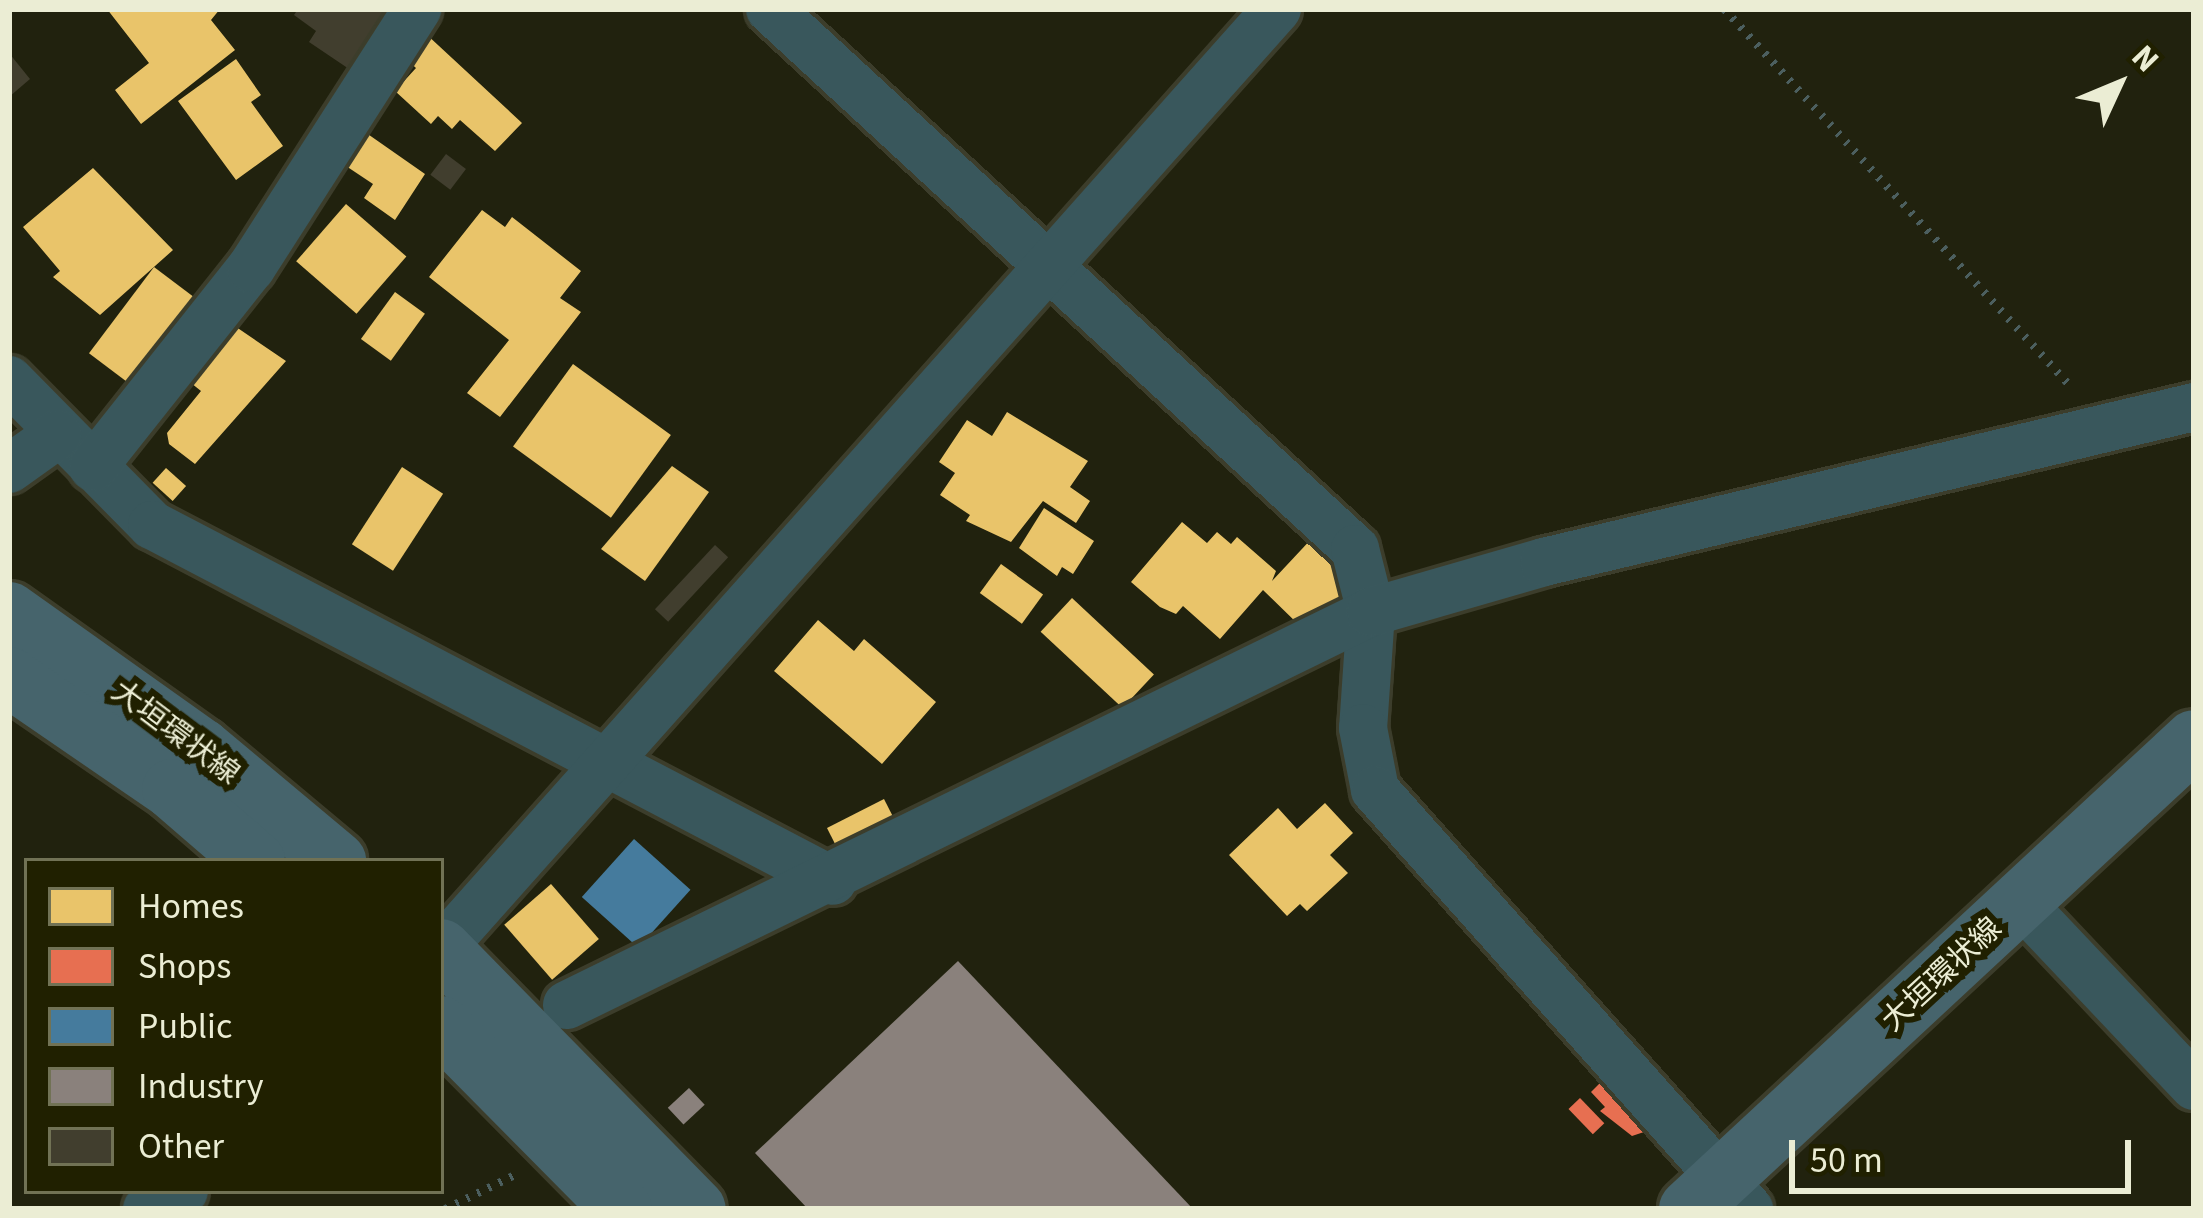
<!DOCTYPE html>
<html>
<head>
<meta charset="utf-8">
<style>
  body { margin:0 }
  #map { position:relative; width:2203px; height:1218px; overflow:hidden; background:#21220e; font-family:"Source Sans 3","Noto Sans JP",sans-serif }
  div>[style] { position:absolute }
  .homes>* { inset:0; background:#e9c46a; transform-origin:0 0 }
  .shops>* { inset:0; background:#e76f51; transform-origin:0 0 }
  .public>* { inset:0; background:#457b9d; transform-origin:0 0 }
  .industry>* { inset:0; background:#8a817c; transform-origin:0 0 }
  .building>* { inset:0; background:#413e2e; transform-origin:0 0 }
  .path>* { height:8px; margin-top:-4px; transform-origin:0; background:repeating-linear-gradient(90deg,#4c5f5f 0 3px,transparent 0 12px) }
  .roads { filter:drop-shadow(3px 0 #3c3d2b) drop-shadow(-3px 0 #3c3d2b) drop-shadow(0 3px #3c3d2b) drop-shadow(0 -3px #3c3d2b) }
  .minor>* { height:48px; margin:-24px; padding:0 24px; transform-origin:24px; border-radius:24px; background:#39575c }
  .major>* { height:60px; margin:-30px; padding:0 30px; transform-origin:30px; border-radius:30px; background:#46646c }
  span { translate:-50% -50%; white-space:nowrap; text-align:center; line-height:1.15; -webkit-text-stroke:12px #202000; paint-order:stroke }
  .street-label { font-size:30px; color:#ebedd4 }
  .frame { position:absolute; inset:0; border:12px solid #ebedd4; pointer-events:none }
  .legend { position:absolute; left:24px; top:858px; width:420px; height:336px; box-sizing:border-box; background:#202000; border:3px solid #717255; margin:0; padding:15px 21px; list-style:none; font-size:36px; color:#ebedd4 }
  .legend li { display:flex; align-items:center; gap:24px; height:60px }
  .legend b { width:60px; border:3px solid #717255 }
  .north { position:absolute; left:2059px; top:24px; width:120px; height:120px; -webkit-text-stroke:9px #202000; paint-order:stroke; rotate:46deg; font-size:33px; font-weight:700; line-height:48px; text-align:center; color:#ebedd4 }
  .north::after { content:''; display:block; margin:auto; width:42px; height:54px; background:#ebedd4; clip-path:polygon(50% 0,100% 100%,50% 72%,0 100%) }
  .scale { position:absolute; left:1789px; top:1140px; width:342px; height:54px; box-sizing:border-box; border:6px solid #ebedd4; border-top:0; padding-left:15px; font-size:36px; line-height:42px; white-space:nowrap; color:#ebedd4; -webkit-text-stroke:9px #202000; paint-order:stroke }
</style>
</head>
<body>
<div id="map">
  <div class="homes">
    <div style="clip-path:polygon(107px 9px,220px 9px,211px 20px,235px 50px,141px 124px,115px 90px,149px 63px)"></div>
    <div style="clip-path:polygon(425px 33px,522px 123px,495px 151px,460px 120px,452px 129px,438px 116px,431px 124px,395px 91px,416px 68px,403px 56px)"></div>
    <div style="clip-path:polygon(236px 59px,261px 95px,251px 102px,283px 146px,236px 180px,178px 101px)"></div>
    <div style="clip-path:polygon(362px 130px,425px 174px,395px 220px,364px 198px,373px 184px,340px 162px)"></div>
    <div style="clip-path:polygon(93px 168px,173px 250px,100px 315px,53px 277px,60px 271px,23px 227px)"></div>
    <div style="left:346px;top:204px;width:80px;height:76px;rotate:41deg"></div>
    <div style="clip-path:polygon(482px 210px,505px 227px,512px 217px,581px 271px,560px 298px,581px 312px,500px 417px,467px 393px,509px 340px,429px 277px)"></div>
    <div style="left:154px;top:267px;width:59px;height:108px;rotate:37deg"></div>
    <div style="left:395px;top:292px;width:37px;height:58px;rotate:36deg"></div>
    <div style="clip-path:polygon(220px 316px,286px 361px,195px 464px,169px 444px,167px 433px,201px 391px,176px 371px)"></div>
    <div style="left:573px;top:364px;width:121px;height:102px;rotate:36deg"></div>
    <div style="clip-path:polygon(1007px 412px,1088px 461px,1070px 487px,1090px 501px,1076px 523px,1043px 501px,1011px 542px,966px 521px,970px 515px,940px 495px,955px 473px,939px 462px,967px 420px,992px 436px)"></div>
    <div style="clip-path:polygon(672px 466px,709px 492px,645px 581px,601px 549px)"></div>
    <div style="left:402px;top:467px;width:49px;height:92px;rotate:33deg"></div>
    <div style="left:166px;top:468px;width:27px;height:20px;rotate:42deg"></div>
    <div style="clip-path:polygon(1044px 508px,1094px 541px,1073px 574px,1062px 567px,1057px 576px,1019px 548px)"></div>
    <div style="clip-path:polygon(1182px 522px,1207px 543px,1217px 532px,1231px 544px,1237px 537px,1276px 571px,1272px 581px,1315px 535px,1360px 577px,1359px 603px,1301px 627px,1263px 590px,1220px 639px,1183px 606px,1176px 614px,1160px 607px,1131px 582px)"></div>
    <div style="left:1001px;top:564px;width:52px;height:36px;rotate:36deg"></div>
    <div style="left:1072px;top:598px;width:112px;height:46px;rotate:43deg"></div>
    <div style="clip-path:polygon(818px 620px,854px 651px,864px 639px,936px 702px,882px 764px,774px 671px)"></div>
    <div style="left:884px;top:799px;width:33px;height:64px;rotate:63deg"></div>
    <div style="clip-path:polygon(1325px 803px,1353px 833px,1330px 855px,1348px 873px,1307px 911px,1300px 904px,1287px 916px,1229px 855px,1278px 808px,1297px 829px)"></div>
    <div style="left:551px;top:884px;width:73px;height:62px;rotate:49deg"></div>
  </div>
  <div class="shops">
    <div style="clip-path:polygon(1607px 1076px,1649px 1120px,1644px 1132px,1632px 1136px,1600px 1111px,1605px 1107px,1591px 1092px)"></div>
    <div style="left:1580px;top:1098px;width:35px;height:16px;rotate:46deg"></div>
  </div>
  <div class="public">
    <div style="left:634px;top:839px;width:76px;height:78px;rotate:42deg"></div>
  </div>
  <div class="industry">
    <div style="clip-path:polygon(958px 961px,1193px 1209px,808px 1209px,755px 1153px)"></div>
    <div style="left:689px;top:1088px;width:23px;height:29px;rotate:47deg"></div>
  </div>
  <div class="building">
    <div style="clip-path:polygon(298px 9px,387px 9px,391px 12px,352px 71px,309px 42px,316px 31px,294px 15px)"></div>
    <div style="clip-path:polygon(9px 53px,30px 79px,9px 97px)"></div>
    <div style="left:446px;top:154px;width:25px;height:26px;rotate:37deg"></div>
    <div style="left:715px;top:545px;width:18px;height:88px;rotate:43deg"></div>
  </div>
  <div class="path">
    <div style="left:1724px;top:9px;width:515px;rotate:47.44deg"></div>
    <div style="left:445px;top:1209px;width:82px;rotate:-25.9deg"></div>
  </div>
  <div class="roads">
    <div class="minor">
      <div style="left:770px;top:9px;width:796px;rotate:42.71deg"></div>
      <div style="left:1355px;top:549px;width:65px;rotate:75.7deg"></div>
      <div style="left:1371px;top:612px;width:116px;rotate:93.9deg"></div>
      <div style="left:1363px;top:728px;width:63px;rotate:79deg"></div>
      <div style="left:1375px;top:790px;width:562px;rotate:48.25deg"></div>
      <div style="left:9px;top:380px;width:204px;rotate:45.4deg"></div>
      <div style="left:152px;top:525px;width:768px;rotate:27.6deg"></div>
      <div style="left:93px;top:467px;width:254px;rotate:-51.6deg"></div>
      <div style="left:251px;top:268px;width:308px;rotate:-57.3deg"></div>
      <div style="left:9px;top:469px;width:60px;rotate:-35.5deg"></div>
      <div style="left:2021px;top:903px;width:252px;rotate:46.6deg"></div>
      <div style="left:441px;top:949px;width:1258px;rotate:-48.35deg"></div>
      <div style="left:567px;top:1005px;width:895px;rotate:-26.05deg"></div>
      <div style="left:1371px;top:612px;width:180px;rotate:-16.1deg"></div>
      <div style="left:1544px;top:562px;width:668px;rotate:-13.41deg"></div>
      <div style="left:147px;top:1209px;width:41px;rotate:-25.9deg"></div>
    </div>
    <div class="major">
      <div style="left:9px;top:612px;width:237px;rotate:35.4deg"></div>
      <div style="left:202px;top:749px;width:175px;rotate:39.9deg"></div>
      <div style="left:9px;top:677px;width:198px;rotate:34.5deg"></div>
      <div style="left:172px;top:789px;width:110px;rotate:40.9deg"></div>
      <div style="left:441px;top:949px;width:364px;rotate:45.6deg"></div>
      <div style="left:441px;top:1026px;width:257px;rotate:45.3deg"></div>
      <div style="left:1689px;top:1209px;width:689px;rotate:-42.88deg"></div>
    </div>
  </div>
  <div class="street-label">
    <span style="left:175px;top:733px;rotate:37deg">大垣環状線</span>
    <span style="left:1942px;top:975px;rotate:-43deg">大垣環状線</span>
  </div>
  <div class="frame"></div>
  <ul class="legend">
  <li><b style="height:33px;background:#e9c46a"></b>Homes</li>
  <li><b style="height:33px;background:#e76f51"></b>Shops</li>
  <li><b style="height:33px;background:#457b9d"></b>Public</li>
  <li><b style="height:33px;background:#8a817c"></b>Industry</li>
  <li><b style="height:33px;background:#413e2e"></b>Other</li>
  </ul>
  <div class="north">N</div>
  <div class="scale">50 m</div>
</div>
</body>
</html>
